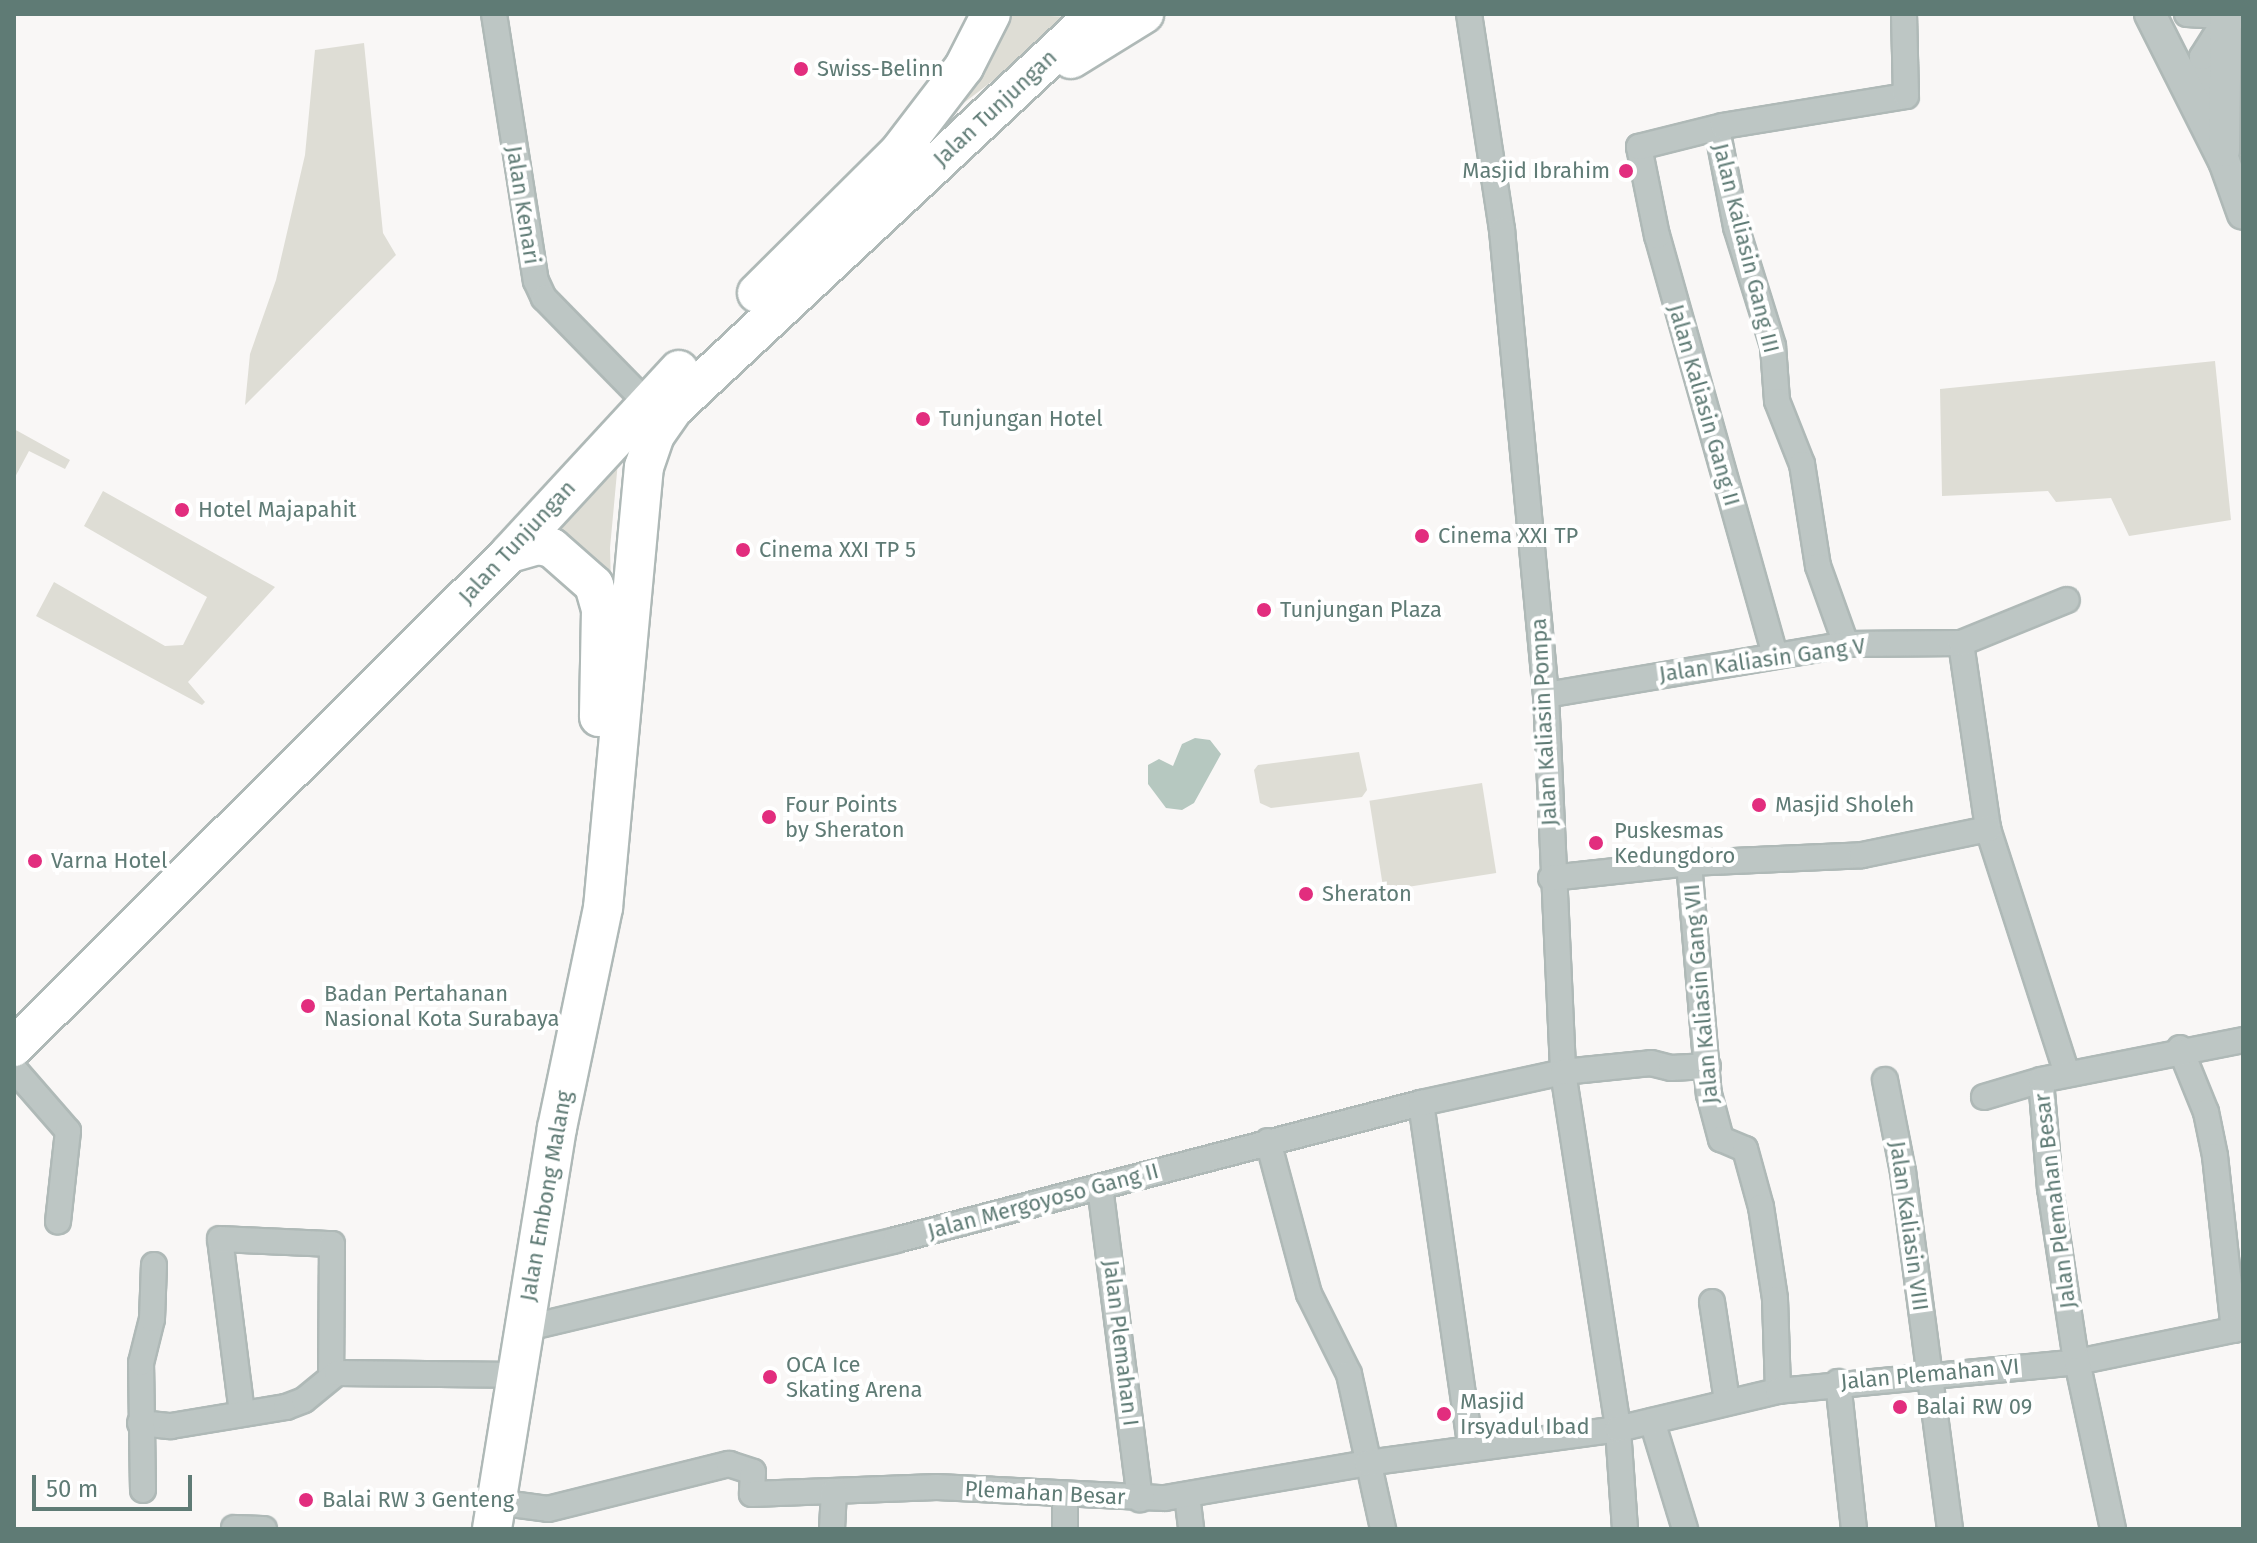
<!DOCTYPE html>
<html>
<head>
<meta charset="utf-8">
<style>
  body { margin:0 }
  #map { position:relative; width:2257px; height:1543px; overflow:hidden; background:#f9f7f6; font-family:"Fira Sans",sans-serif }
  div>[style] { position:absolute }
  .green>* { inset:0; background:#deddd5; transform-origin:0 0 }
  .water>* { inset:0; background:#b6c8c0 }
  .roads { filter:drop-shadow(2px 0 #afb9b7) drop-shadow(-2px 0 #afb9b7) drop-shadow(0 2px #afb9b7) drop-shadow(0 -2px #afb9b7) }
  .minor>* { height:24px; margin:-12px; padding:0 12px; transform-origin:12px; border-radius:12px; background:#bdc6c4 }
  .tertiary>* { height:30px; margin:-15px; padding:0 15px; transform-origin:15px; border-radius:15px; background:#bdc6c4 }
  .primary>* { height:38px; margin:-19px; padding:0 19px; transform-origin:19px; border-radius:19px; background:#fff }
  .dots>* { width:22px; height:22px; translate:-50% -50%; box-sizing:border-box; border:4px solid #fff; border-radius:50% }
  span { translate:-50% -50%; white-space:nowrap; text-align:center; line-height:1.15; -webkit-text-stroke:8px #fff; paint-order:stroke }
  .poi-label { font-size:22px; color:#5f7b75 }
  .left { translate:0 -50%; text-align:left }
  .right { translate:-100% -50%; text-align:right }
  .street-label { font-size:22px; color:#5f7b75 }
  .frame { position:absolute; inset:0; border:16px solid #5f7b75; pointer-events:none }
  .scale { position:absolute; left:32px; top:1475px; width:160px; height:36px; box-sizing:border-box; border:4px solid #5f7b75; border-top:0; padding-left:10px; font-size:24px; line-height:28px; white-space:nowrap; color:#5f7b75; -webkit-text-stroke:6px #fff; paint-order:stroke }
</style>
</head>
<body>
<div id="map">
  <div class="green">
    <div style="clip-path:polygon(996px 14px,1076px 17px,948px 115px)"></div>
    <div style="clip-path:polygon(364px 43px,383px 233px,396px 255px,245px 405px,250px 354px,276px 280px,305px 155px,315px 50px)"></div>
    <div style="clip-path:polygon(2215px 361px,2231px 520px,2129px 536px,2111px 498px,2056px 502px,2048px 491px,1942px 496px,1940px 389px)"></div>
    <div style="clip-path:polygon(14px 429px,70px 460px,65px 469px,29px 451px,14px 479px)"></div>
    <div style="clip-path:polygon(620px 440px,610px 548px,611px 584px,584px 548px,549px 534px)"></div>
    <div style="clip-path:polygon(103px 491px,275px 587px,188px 682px,205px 702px,202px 705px,36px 616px,54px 582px,165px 646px,183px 645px,207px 597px,84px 526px)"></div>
    <div style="clip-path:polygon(1359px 752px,1367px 790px,1362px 797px,1271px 808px,1260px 803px,1254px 770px,1258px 765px)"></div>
    <div style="left:1482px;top:783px;width:91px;height:114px;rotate:81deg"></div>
  </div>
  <div class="water">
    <div style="clip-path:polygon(1195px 738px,1210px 740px,1221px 754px,1194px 803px,1182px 810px,1166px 808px,1148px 784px,1148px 765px,1159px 759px,1173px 766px,1182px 744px)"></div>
  </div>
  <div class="roads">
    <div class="minor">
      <div style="left:494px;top:14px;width:270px;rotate:81.1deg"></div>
      <div style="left:536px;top:281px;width:19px;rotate:65deg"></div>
      <div style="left:544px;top:298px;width:146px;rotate:45.6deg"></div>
      <div style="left:1469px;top:14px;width:219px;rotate:81.3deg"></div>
      <div style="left:1502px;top:230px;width:467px;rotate:84.6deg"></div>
      <div style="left:1546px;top:695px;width:377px;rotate:87.4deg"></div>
      <div style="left:1563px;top:1072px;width:361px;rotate:81.2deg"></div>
      <div style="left:1618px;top:1429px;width:100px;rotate:86deg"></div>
      <div style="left:2187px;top:14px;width:50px;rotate:3.4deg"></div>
      <div style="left:2204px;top:111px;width:54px;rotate:-92.1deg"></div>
      <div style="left:2202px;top:57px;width:51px;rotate:-57.9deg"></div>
      <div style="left:1717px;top:128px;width:101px;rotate:79.1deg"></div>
      <div style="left:1736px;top:227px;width:125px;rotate:72.7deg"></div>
      <div style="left:1773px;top:346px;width:55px;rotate:85.8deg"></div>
      <div style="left:1777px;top:401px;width:68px;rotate:68.4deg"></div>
      <div style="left:1802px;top:464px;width:103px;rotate:81.1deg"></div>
      <div style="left:1818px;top:566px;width:83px;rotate:70.3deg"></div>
      <div style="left:1961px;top:643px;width:188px;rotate:81.7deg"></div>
      <div style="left:1988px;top:829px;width:256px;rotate:72.1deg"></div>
      <div style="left:1775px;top:655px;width:435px;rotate:-105.7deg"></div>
      <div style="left:1657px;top:236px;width:91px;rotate:-101.4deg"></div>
      <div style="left:1639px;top:147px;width:87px;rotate:-14deg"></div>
      <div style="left:1723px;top:126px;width:185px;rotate:-9.3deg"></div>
      <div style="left:1906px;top:96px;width:82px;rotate:-91.4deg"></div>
      <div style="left:1546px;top:695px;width:304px;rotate:-9.6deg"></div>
      <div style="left:1846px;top:644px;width:115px;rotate:-0.5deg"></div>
      <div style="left:1961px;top:643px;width:114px;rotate:-22.1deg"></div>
      <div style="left:1689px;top:863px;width:232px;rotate:85.1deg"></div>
      <div style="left:1709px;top:1094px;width:47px;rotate:75.1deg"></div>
      <div style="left:1721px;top:1139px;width:26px;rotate:23deg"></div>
      <div style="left:1745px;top:1149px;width:60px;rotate:74.6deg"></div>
      <div style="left:1761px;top:1207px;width:93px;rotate:81.3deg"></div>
      <div style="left:1775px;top:1299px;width:92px;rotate:88.1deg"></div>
      <div style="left:1551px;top:878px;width:139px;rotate:-6.2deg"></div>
      <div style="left:1689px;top:863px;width:173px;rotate:-2.6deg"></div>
      <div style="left:1862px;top:855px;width:129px;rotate:-11.7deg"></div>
      <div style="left:2180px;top:1048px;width:69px;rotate:67.9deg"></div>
      <div style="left:2206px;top:1112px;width:45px;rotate:78.4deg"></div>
      <div style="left:2215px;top:1156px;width:175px;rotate:83.8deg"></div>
      <div style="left:14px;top:1069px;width:82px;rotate:48.9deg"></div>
      <div style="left:68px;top:1131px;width:91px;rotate:96.3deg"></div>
      <div style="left:1885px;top:1080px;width:94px;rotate:78.9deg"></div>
      <div style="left:1903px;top:1172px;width:360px;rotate:82.5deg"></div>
      <div style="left:1984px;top:1097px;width:59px;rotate:-16.6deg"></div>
      <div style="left:1421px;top:1103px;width:349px;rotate:81.8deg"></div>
      <div style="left:1268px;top:1141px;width:158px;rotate:75deg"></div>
      <div style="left:1309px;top:1294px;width:89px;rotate:63.4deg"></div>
      <div style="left:1349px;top:1374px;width:159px;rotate:77.6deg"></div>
      <div style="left:1100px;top:1187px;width:315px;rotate:82.7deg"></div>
      <div style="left:1712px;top:1302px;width:100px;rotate:81.4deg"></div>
      <div style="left:523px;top:1329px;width:383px;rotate:-13.4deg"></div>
      <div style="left:896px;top:1240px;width:543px;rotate:-14.63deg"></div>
      <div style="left:1421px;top:1103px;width:145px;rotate:-12.3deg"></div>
      <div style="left:1563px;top:1072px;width:88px;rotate:-5.8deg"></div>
      <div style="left:1651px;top:1063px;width:21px;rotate:14deg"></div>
      <div style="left:1671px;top:1068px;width:37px;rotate:-3deg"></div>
      <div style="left:1838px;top:1382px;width:148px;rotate:83.8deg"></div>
      <div style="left:242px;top:1413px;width:175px;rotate:-97.2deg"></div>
      <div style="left:220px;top:1239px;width:112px;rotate:2.6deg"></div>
      <div style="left:332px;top:1244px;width:131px;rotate:90.4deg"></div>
      <div style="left:1652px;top:1421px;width:113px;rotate:73deg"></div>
      <div style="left:140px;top:1423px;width:31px;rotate:6deg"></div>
      <div style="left:171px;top:1426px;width:117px;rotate:-9.4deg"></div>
      <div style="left:286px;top:1407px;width:19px;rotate:-21deg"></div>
      <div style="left:304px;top:1400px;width:43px;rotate:-39.3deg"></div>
      <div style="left:337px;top:1373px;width:179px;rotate:0.6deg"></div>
      <div style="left:143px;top:1490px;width:127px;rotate:-90.9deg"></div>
      <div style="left:141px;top:1363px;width:45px;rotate:-76deg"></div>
      <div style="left:152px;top:1319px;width:54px;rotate:-87.9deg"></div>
      <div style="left:1187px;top:1495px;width:34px;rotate:83deg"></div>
      <div style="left:496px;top:1502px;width:52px;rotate:7.7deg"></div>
      <div style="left:548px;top:1509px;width:187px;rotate:-14deg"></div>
      <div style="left:729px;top:1464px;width:25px;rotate:18deg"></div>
      <div style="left:753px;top:1472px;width:22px;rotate:93deg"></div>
      <div style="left:752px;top:1494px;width:185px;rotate:-2.2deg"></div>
      <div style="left:937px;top:1487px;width:228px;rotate:2.8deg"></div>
      <div style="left:1165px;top:1498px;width:205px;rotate:-9.8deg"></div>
      <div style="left:1367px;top:1463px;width:253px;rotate:-7.7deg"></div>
      <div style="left:1618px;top:1429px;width:164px;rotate:-13.4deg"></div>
      <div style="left:1778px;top:1391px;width:300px;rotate:-5.5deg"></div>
      <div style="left:2077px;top:1362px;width:169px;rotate:-11.6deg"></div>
      <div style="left:234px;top:1528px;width:30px;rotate:2deg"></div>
      <div style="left:832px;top:1529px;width:38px;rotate:-87deg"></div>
      <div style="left:1065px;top:1529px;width:32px;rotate:-90deg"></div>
      <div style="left:2113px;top:1529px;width:186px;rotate:-102.1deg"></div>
      <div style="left:2074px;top:1347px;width:160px;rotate:-98.6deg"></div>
      <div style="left:2050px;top:1189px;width:109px;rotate:-94.7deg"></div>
      <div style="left:2041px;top:1080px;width:206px;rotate:-11.2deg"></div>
    </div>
    <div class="tertiary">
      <div style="left:2150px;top:14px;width:165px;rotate:63.3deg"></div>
      <div style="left:2224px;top:161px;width:56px;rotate:70.3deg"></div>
      <div style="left:2224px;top:151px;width:137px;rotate:-89.2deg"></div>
    </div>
    <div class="primary">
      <div style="left:1071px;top:59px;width:86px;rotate:-31.7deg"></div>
      <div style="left:757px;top:293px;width:200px;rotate:-44.8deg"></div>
      <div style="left:899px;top:152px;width:107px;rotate:-52.6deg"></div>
      <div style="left:964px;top:67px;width:59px;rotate:-63deg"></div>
      <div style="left:510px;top:553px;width:29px;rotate:-16deg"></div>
      <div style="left:538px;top:545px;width:14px;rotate:12deg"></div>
      <div style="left:552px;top:548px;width:56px;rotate:41.4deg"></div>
      <div style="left:594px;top:585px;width:26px;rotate:74deg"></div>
      <div style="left:601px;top:610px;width:107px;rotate:91.1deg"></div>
      <div style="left:14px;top:1047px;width:700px;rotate:-44.88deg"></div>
      <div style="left:510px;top:553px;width:249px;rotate:-47.3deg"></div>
      <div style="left:492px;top:1529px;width:406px;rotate:-80.8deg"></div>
      <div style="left:557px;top:1128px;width:225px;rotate:-78.2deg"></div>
      <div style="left:603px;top:908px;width:443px;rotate:-84.7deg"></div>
      <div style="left:644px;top:467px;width:34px;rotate:-71deg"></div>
      <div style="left:655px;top:435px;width:32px;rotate:-55deg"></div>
      <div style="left:673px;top:409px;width:579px;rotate:-43.04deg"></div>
    </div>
  </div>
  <div class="dots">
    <div style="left:801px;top:69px;background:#e22d7e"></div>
    <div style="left:1626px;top:171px;background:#e22d7e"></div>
    <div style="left:923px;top:419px;background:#e22d7e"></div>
    <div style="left:182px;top:510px;background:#e22d7e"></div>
    <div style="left:1422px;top:536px;background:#e22d7e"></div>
    <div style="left:743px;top:550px;background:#e22d7e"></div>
    <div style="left:1264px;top:610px;background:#e22d7e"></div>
    <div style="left:1759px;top:805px;background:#e22d7e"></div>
    <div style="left:769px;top:817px;background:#e22d7e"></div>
    <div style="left:1596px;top:843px;background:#e22d7e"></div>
    <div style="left:35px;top:861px;background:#e22d7e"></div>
    <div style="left:1306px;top:894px;background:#e22d7e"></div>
    <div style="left:308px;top:1006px;background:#e22d7e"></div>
    <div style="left:770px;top:1377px;background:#e22d7e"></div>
    <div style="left:1900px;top:1407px;background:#e22d7e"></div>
    <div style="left:1444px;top:1414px;background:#e22d7e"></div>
    <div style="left:306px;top:1500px;background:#e22d7e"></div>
  </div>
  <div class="poi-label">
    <span class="left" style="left:817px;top:69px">Swiss-Belinn</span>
    <span class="right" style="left:1610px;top:171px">Masjid Ibrahim</span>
    <span class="left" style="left:939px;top:419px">Tunjungan Hotel</span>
    <span class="left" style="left:198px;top:510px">Hotel Majapahit</span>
    <span class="left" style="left:1438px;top:536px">Cinema XXI TP</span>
    <span class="left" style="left:759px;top:550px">Cinema XXI TP 5</span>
    <span class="left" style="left:1280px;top:610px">Tunjungan Plaza</span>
    <span class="left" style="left:785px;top:817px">Four Points<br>by Sheraton</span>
    <span class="left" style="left:1775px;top:805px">Masjid Sholeh</span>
    <span class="left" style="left:1614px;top:843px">Puskesmas<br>Kedungdoro</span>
    <span class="left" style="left:51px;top:861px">Varna Hotel</span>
    <span class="left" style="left:1322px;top:894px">Sheraton</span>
    <span class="left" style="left:324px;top:1006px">Badan Pertahanan<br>Nasional Kota Surabaya</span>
    <span class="left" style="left:786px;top:1377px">OCA Ice<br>Skating Arena</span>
    <span class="left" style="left:1460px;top:1414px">Masjid<br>Irsyadul Ibad</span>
    <span class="left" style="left:1916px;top:1407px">Balai RW 09</span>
    <span class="left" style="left:322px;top:1500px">Balai RW 3 Genteng</span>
  </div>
  <div class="street-label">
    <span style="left:995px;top:108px;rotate:-43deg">Jalan Tunjungan</span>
    <span style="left:523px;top:205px;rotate:81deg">Jalan Kenari</span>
    <span style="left:1746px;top:248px;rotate:76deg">Jalan Kaliasin Gang III</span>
    <span style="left:1704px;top:405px;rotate:74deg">Jalan Kaliasin Gang II</span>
    <span style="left:517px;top:542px;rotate:-47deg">Jalan Tunjungan</span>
    <span style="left:1762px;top:660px;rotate:-8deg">Jalan Kaliasin Gang V</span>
    <span style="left:1544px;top:722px;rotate:-93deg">Jalan Kaliasin Pompa</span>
    <span style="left:1701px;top:994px;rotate:-95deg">Jalan Kaliasin Gang VII</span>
    <span style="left:546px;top:1196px;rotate:-80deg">Jalan Embong Malang</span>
    <span style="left:1043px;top:1201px;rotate:-15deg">Jalan Mergoyoso Gang II</span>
    <span style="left:2055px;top:1201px;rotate:-97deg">Jalan Plemahan Besar</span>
    <span style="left:1909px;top:1226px;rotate:82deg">Jalan Kaliasin VIII</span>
    <span style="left:1121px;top:1343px;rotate:83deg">Jalan Plemahan I</span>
    <span style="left:1930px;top:1374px;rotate:-5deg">Jalan Plemahan VI</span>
    <span style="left:1045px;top:1493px;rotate:3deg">Plemahan Besar</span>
  </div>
  <div class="frame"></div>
  <div class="scale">50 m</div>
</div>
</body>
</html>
